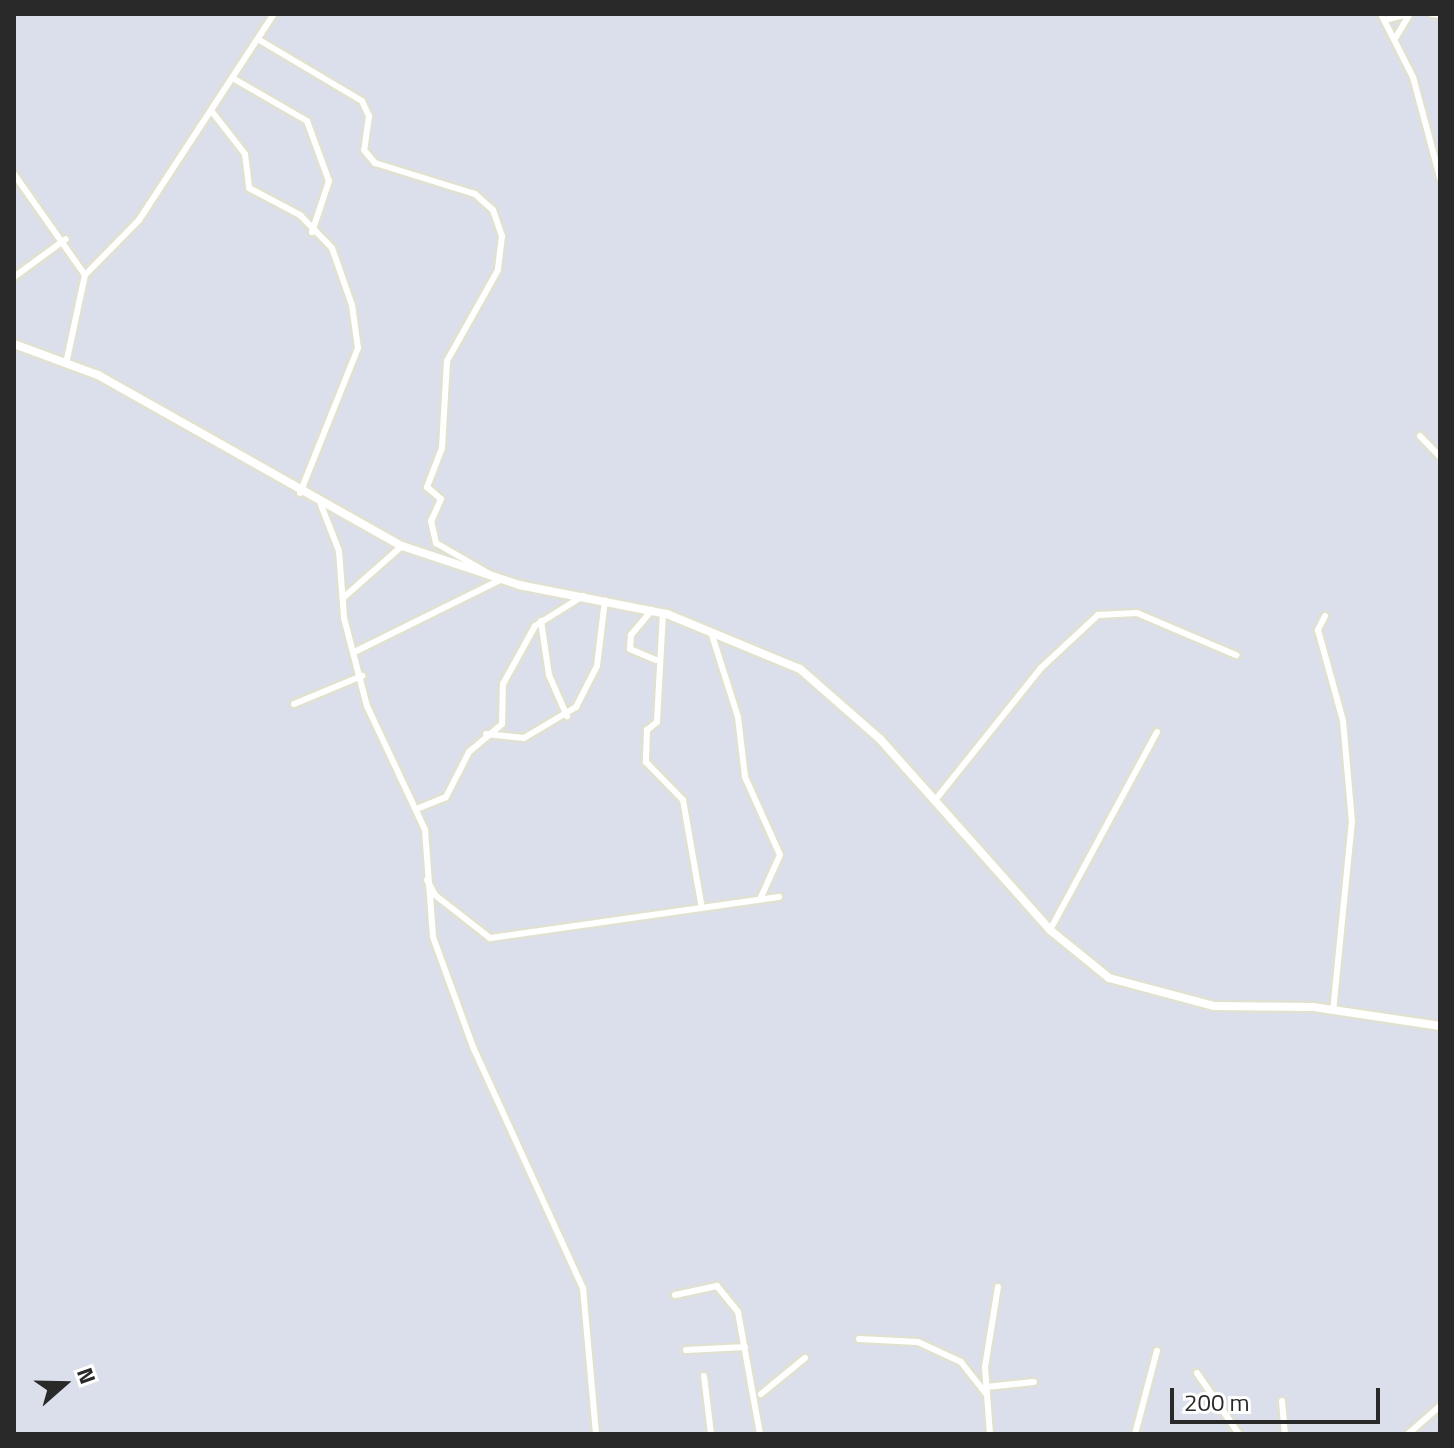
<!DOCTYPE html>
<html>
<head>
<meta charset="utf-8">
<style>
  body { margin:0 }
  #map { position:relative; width:1454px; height:1448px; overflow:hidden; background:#dbdfeb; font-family:"Titillium Web",sans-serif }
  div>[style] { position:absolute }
  .roads { filter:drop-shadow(2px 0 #e1e1d1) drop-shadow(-2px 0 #e1e1d1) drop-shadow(0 2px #e1e1d1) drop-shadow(0 -2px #e1e1d1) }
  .minor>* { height:6px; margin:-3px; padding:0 3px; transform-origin:3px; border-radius:3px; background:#fff }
  .tertiary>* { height:8px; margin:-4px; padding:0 4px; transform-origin:4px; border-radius:4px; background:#fff }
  span { translate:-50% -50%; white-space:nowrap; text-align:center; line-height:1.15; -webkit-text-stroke:6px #fff; paint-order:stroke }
  .frame { position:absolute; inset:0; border:16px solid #292929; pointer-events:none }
  .north { position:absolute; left:24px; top:1344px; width:80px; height:80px; -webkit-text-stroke:6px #fff; paint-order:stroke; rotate:70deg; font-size:22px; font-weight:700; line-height:32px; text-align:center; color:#292929 }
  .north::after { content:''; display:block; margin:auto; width:28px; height:36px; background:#292929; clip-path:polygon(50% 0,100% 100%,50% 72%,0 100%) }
  .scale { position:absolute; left:1170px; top:1388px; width:210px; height:36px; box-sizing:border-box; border:4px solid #292929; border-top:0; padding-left:10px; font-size:24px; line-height:28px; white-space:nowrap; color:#292929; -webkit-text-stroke:6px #fff; paint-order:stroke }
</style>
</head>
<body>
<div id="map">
  <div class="roads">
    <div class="minor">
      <div style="left:1381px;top:14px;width:71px;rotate:63.1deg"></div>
      <div style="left:1413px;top:77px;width:105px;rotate:75deg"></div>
      <div style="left:1432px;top:14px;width:8px;rotate:7deg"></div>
      <div style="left:1385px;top:20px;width:23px;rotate:-15deg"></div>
      <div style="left:1396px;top:37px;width:27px;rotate:-59deg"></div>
      <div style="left:261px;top:41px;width:117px;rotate:30.7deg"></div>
      <div style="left:362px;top:101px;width:17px;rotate:65deg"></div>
      <div style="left:369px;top:116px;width:34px;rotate:98deg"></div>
      <div style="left:364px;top:150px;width:17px;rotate:50deg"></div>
      <div style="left:375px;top:163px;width:105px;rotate:17.2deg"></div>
      <div style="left:475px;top:194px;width:24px;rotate:42deg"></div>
      <div style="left:493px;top:210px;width:28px;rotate:71deg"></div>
      <div style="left:502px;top:236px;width:34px;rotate:97deg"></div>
      <div style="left:498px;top:270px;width:104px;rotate:119.3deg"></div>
      <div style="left:447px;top:361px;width:87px;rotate:93.3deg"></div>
      <div style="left:442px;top:448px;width:42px;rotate:111deg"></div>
      <div style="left:427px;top:487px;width:18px;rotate:41deg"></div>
      <div style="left:441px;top:499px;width:24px;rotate:114deg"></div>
      <div style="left:431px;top:521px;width:23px;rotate:77deg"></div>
      <div style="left:436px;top:543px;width:74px;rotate:30deg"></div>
      <div style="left:500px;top:580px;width:163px;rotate:153.7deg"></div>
      <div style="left:236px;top:80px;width:82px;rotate:30deg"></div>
      <div style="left:307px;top:121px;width:64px;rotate:69.9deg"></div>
      <div style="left:329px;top:181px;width:54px;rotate:108.4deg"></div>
      <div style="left:213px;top:113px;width:52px;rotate:52deg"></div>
      <div style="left:245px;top:154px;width:34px;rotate:83deg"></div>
      <div style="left:249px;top:188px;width:58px;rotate:27.9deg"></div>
      <div style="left:300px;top:215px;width:46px;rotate:45.9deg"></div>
      <div style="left:332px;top:248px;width:60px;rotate:70.7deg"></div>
      <div style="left:352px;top:305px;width:43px;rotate:82.1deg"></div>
      <div style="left:358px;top:348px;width:156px;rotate:111.8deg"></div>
      <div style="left:14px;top:174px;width:123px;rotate:54.9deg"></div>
      <div style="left:14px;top:277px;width:64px;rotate:-36.2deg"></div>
      <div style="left:67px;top:359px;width:86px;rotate:-77.9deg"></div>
      <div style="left:85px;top:275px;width:77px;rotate:-45.5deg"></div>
      <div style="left:139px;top:220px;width:246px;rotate:-56.8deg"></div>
      <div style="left:1420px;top:436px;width:29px;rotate:46deg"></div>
      <div style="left:321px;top:505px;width:49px;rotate:68.6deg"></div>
      <div style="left:339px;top:551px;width:67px;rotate:85.7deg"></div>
      <div style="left:344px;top:618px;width:91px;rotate:75.4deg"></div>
      <div style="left:367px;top:706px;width:137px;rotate:64.9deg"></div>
      <div style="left:425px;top:830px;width:107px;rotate:85.7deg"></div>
      <div style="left:433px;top:937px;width:117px;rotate:70deg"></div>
      <div style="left:473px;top:1047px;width:265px;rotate:65.5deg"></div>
      <div style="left:583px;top:1288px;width:147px;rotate:84.9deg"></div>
      <div style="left:343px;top:598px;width:79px;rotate:-41.4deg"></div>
      <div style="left:652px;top:610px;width:33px;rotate:130deg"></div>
      <div style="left:631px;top:635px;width:14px;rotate:94deg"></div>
      <div style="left:630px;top:649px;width:28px;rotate:23deg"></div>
      <div style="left:663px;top:613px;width:109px;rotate:93.2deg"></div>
      <div style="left:657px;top:722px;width:13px;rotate:141deg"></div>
      <div style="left:647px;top:730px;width:32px;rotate:92deg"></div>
      <div style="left:646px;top:762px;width:53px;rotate:45.8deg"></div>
      <div style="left:683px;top:800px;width:105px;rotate:80.1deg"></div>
      <div style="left:1325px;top:616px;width:16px;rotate:117deg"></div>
      <div style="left:1318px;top:630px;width:94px;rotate:74.6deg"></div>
      <div style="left:1343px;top:721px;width:100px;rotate:84.9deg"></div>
      <div style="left:1352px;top:821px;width:190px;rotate:95.7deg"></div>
      <div style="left:541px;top:621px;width:55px;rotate:81.6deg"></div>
      <div style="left:549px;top:675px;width:45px;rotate:66.3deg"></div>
      <div style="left:711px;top:632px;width:89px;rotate:72.4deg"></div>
      <div style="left:738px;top:717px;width:60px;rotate:83.3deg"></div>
      <div style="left:745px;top:777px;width:85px;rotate:65.8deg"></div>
      <div style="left:780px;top:855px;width:46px;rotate:114.3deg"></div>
      <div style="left:294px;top:704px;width:74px;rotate:-22.4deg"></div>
      <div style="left:486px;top:734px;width:38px;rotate:6deg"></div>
      <div style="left:524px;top:738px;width:61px;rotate:-30.8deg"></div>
      <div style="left:576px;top:707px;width:46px;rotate:-62.9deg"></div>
      <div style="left:597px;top:666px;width:66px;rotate:-83.1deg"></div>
      <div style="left:936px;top:799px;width:168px;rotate:-51.3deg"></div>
      <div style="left:1041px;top:668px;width:78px;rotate:-42.9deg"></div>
      <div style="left:1098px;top:615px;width:39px;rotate:-3deg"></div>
      <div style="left:1137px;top:613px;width:108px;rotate:23deg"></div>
      <div style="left:419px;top:808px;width:29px;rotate:-22deg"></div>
      <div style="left:446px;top:797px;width:51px;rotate:-62.9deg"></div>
      <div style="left:469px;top:752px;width:43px;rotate:-40.3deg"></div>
      <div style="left:502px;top:724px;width:40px;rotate:-88.6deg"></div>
      <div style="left:503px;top:684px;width:66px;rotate:-61.1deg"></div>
      <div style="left:535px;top:626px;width:57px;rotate:-32deg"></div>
      <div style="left:427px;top:880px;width:17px;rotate:62deg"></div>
      <div style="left:435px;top:895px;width:70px;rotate:38deg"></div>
      <div style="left:490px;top:938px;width:292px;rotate:-8.1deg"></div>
      <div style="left:1050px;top:930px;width:225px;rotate:-61.6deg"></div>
      <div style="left:675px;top:1295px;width:43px;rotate:-12.1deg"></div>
      <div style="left:717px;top:1286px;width:33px;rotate:51deg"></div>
      <div style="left:738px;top:1312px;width:124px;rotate:79.8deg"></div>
      <div style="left:859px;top:1339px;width:59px;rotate:2.9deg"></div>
      <div style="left:918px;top:1342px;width:47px;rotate:24.9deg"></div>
      <div style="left:961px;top:1362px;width:42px;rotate:51.8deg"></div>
      <div style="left:686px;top:1350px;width:59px;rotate:-2.9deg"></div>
      <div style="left:1197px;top:1373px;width:74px;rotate:55.5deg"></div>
      <div style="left:704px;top:1376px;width:58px;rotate:83.1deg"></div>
      <div style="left:986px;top:1387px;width:48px;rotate:-5.9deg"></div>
      <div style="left:761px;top:1394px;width:57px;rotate:-39.3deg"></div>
      <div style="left:1282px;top:1401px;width:33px;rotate:85deg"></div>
      <div style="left:990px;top:1434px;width:67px;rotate:-94.3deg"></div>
      <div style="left:985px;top:1367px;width:81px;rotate:-80.8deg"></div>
      <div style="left:1135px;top:1434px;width:86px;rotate:-75.2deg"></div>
      <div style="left:1408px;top:1434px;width:43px;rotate:-41.2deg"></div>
    </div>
    <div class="tertiary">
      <div style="left:14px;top:344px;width:90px;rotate:20.3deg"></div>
      <div style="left:98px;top:375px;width:349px;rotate:29.4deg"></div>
      <div style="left:402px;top:546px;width:123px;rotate:18.4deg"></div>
      <div style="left:519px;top:585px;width:151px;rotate:11.1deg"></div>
      <div style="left:667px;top:614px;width:144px;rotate:22.5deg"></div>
      <div style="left:800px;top:669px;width:106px;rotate:41.2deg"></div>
      <div style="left:880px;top:739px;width:256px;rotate:48.3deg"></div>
      <div style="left:1050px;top:930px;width:76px;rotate:39.1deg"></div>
      <div style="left:1109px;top:978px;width:109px;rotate:14.9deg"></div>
      <div style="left:1214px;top:1006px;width:99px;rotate:0.6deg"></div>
      <div style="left:1313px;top:1007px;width:128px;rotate:8.5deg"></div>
    </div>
  </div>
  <div class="frame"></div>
  <div class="north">N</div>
  <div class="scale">200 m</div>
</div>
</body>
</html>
